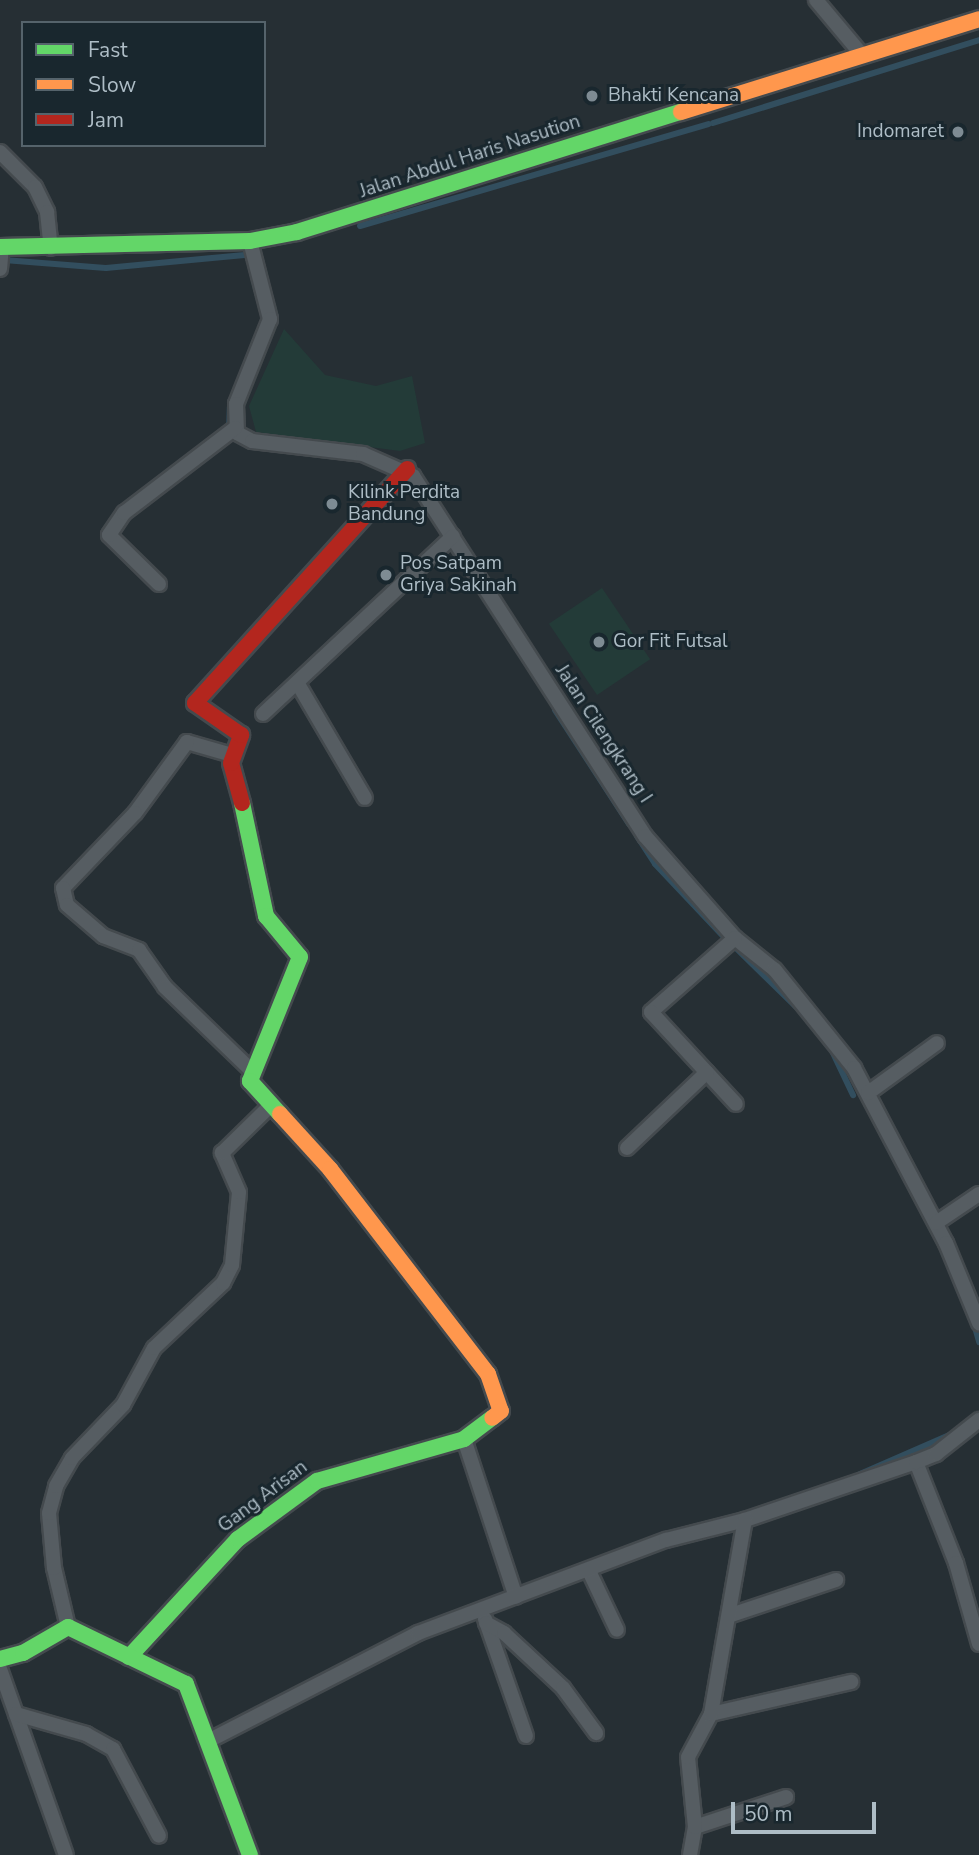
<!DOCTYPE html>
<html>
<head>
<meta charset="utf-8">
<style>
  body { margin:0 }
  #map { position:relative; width:979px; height:1855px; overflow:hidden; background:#262f34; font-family:"Nunito Sans",sans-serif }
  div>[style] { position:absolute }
  .green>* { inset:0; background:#233b38; transform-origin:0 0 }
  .stream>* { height:6px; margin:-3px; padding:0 3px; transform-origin:3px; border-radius:3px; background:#324e5e }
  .roads { filter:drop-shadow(2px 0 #444a4e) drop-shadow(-2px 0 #444a4e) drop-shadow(0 2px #444a4e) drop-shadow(0 -2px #444a4e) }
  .street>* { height:14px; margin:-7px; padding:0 7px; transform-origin:7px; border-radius:7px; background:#565d62 }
  .fast>* { height:16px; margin:-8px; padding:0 8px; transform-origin:8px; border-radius:8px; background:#63d668 }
  .slow>* { height:16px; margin:-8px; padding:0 8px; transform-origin:8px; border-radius:8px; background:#ff974d }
  .jam>* { height:16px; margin:-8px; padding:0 8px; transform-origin:8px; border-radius:8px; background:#b3261e }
  .dots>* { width:19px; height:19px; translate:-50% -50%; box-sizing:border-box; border:4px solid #19272e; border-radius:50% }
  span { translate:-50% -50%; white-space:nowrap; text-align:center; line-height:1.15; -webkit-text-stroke:6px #19272e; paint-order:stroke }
  .poi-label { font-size:19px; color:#aebdc6 }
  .left { translate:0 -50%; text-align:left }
  .right { translate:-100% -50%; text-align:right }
  .street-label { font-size:19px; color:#aebdc6 }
  .legend { position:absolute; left:21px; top:21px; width:245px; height:126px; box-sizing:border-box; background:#19272e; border:2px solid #55636b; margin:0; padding:9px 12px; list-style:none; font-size:21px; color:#aebdc6 }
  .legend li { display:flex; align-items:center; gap:14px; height:35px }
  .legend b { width:35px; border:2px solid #55636b }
  .scale { position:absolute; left:731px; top:1802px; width:145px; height:32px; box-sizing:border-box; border:4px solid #aebdc6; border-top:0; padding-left:9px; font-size:21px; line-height:24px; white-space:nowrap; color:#aebdc6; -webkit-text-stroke:5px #19272e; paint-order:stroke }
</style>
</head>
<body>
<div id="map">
  <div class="green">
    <div style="clip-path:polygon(284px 329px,325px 375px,376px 386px,412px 376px,425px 443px,400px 451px,256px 432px,249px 406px)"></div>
    <div style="left:602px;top:588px;width:86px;height:64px;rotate:56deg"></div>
  </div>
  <div class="stream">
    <div style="left:713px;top:123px;width:279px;rotate:-17.3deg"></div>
    <div style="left:360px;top:226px;width:363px;rotate:-16.3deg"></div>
    <div style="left:4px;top:260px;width:102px;rotate:4.5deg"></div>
    <div style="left:106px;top:268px;width:139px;rotate:-5.4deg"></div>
    <div style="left:229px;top:431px;width:24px;rotate:-88deg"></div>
    <div style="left:229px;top:434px;width:24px;rotate:30deg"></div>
    <div style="left:555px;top:710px;width:136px;rotate:57deg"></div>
    <div style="left:637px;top:836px;width:33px;rotate:57deg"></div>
    <div style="left:655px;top:864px;width:103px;rotate:46.6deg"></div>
    <div style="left:733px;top:945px;width:88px;rotate:44.5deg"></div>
    <div style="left:832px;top:1051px;width:49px;rotate:64.5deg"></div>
    <div style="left:974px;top:1324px;width:19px;rotate:74deg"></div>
    <div style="left:860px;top:1474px;width:105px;rotate:-23.6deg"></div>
  </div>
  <div class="roads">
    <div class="street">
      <div style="left:816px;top:0;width:72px;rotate:50.1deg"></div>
      <div style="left:0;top:152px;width:49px;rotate:45deg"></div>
      <div style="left:35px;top:187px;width:28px;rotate:64deg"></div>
      <div style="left:47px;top:212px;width:36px;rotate:84deg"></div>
      <div style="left:250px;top:241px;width:81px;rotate:75.6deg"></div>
      <div style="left:270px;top:319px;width:92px;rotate:111.8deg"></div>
      <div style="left:236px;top:404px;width:29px;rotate:88deg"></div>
      <div style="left:237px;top:433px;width:17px;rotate:28deg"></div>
      <div style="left:252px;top:441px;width:112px;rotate:6.7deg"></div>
      <div style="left:363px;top:454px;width:55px;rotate:23.7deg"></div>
      <div style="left:413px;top:476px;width:428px;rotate:57.2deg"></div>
      <div style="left:645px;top:836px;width:136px;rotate:48.6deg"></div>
      <div style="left:735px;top:938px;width:51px;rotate:38.7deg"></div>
      <div style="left:775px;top:970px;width:126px;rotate:51.1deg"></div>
      <div style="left:854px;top:1068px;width:198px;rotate:62.3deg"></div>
      <div style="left:946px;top:1243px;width:87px;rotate:67.6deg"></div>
      <div style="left:0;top:269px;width:22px;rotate:-85deg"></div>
      <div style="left:159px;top:584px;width:70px;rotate:-135.6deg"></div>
      <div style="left:109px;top:535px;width:27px;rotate:-56deg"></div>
      <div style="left:124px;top:513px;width:140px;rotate:-37.4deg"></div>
      <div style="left:298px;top:684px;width:132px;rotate:59.6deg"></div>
      <div style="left:263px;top:714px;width:260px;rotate:-43.1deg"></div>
      <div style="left:232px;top:755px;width:47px;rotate:-163.9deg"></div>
      <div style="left:187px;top:742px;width:88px;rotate:126.2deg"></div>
      <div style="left:135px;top:813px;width:104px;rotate:133.8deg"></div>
      <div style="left:63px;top:888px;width:17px;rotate:77deg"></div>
      <div style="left:67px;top:905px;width:48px;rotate:40.7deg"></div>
      <div style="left:103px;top:936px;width:39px;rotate:21deg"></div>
      <div style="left:139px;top:950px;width:45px;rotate:54.9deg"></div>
      <div style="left:165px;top:987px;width:120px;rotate:44deg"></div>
      <div style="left:735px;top:938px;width:112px;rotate:138.6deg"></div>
      <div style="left:651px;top:1012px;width:125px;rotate:47.3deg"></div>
      <div style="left:868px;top:1093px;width:85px;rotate:-35.9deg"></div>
      <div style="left:627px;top:1148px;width:110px;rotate:-43.5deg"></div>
      <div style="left:936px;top:1223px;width:52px;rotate:-34deg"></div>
      <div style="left:464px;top:1439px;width:166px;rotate:71.8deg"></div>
      <div style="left:916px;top:1462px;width:109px;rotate:68.4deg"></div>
      <div style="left:956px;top:1563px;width:84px;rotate:74.1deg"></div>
      <div style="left:589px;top:1571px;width:65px;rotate:64.6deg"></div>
      <div style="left:731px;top:1615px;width:111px;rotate:-18.4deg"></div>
      <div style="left:485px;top:1619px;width:124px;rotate:70.7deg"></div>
      <div style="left:486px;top:1623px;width:21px;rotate:29deg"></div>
      <div style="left:504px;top:1633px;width:81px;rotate:43deg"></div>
      <div style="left:563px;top:1688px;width:56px;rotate:53.7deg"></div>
      <div style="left:68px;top:1627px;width:61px;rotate:-103.3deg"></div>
      <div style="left:54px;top:1568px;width:55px;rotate:-95.2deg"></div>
      <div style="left:49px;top:1513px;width:28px;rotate:-75deg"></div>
      <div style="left:56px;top:1486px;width:32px;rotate:-60deg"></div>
      <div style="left:72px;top:1458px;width:74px;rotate:-46.1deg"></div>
      <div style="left:123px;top:1405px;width:65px;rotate:-61.5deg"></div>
      <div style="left:154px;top:1348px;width:95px;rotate:-43.3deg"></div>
      <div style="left:223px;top:1283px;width:20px;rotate:-63deg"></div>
      <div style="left:232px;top:1265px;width:73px;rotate:-84.5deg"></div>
      <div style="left:239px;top:1192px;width:43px;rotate:-113.6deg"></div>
      <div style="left:222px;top:1153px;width:67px;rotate:-44.4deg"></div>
      <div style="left:0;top:1669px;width:197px;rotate:70.5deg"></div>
      <div style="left:16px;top:1714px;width:73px;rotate:15.9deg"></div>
      <div style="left:86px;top:1734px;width:31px;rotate:29deg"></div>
      <div style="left:113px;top:1749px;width:98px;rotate:62.1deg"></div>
      <div style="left:711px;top:1714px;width:144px;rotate:-12.9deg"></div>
      <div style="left:208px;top:1741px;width:236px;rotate:-27.2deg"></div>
      <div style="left:418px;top:1633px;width:265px;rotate:-20.6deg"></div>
      <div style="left:666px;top:1540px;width:81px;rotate:-14.2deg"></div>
      <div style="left:745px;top:1520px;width:181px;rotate:-18.7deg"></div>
      <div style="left:916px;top:1462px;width:22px;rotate:-22deg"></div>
      <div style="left:936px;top:1454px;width:55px;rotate:-38.3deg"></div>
      <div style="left:695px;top:1827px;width:96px;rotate:-18.2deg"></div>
      <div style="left:690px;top:1855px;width:28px;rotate:-80deg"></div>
      <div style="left:695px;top:1827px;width:70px;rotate:-95.7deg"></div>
      <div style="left:688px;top:1757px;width:49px;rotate:-61.9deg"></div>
      <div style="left:711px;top:1714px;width:197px;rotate:-80.1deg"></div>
    </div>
    <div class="fast">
      <div style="left:0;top:247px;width:250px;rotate:-1.4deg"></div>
      <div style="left:250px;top:241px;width:48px;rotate:-10.8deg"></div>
      <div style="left:297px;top:232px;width:402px;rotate:-17.4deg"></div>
      <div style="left:242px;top:803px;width:116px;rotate:78deg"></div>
      <div style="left:266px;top:916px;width:53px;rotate:50.3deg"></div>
      <div style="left:300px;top:957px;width:134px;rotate:112deg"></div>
      <div style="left:250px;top:1081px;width:45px;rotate:47.7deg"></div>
      <div style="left:129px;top:1657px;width:161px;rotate:-47.3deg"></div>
      <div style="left:238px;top:1539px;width:98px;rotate:-36.3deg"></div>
      <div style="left:317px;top:1481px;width:153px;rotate:-15.9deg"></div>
      <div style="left:464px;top:1439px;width:35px;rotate:-37deg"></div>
      <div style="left:0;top:1659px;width:24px;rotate:-15deg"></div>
      <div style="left:23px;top:1653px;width:52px;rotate:-30deg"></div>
      <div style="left:68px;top:1627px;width:131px;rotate:25.8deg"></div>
      <div style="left:186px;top:1684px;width:183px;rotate:69.5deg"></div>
    </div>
    <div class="slow">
      <div style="left:681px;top:112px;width:312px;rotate:-17.3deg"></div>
      <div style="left:280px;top:1114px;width:74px;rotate:47.7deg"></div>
      <div style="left:330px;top:1169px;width:259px;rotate:52.4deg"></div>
      <div style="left:488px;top:1374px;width:39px;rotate:71deg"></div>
      <div style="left:501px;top:1411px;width:11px;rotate:142deg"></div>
    </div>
    <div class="jam">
      <div style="left:242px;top:803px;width:41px;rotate:-105.4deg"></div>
      <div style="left:231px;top:763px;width:30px;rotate:-70deg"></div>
      <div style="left:241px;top:735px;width:56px;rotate:-145.2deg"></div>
      <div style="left:195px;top:703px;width:316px;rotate:-47.8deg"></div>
    </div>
  </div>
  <div class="dots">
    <div style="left:592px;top:96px;background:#7e8b93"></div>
    <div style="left:958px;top:132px;background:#7e8b93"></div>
    <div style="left:332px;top:504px;background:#7e8b93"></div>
    <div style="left:386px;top:575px;background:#7e8b93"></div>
    <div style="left:599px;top:642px;background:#7e8b93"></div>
  </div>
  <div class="poi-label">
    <span class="left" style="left:608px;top:96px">Bhakti Kencana</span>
    <span class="right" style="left:944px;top:132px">Indomaret</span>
    <span class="left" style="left:348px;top:504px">Kilink Perdita<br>Bandung</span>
    <span class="left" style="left:400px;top:575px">Pos Satpam<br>Griya Sakinah</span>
    <span class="left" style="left:613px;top:642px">Gor Fit Futsal</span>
  </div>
  <div class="street-label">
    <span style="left:470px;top:157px;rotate:-18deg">Jalan Abdul Haris Nasution</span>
    <span style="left:603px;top:734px;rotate:57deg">Jalan Cilengkrang I</span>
    <span style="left:263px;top:1497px;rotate:-37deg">Gang Arisan</span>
  </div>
  <ul class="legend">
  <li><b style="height:9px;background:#63d668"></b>Fast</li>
  <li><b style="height:9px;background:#ff974d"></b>Slow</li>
  <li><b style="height:9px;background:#b3261e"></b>Jam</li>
  </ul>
  <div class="scale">50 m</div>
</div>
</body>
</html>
